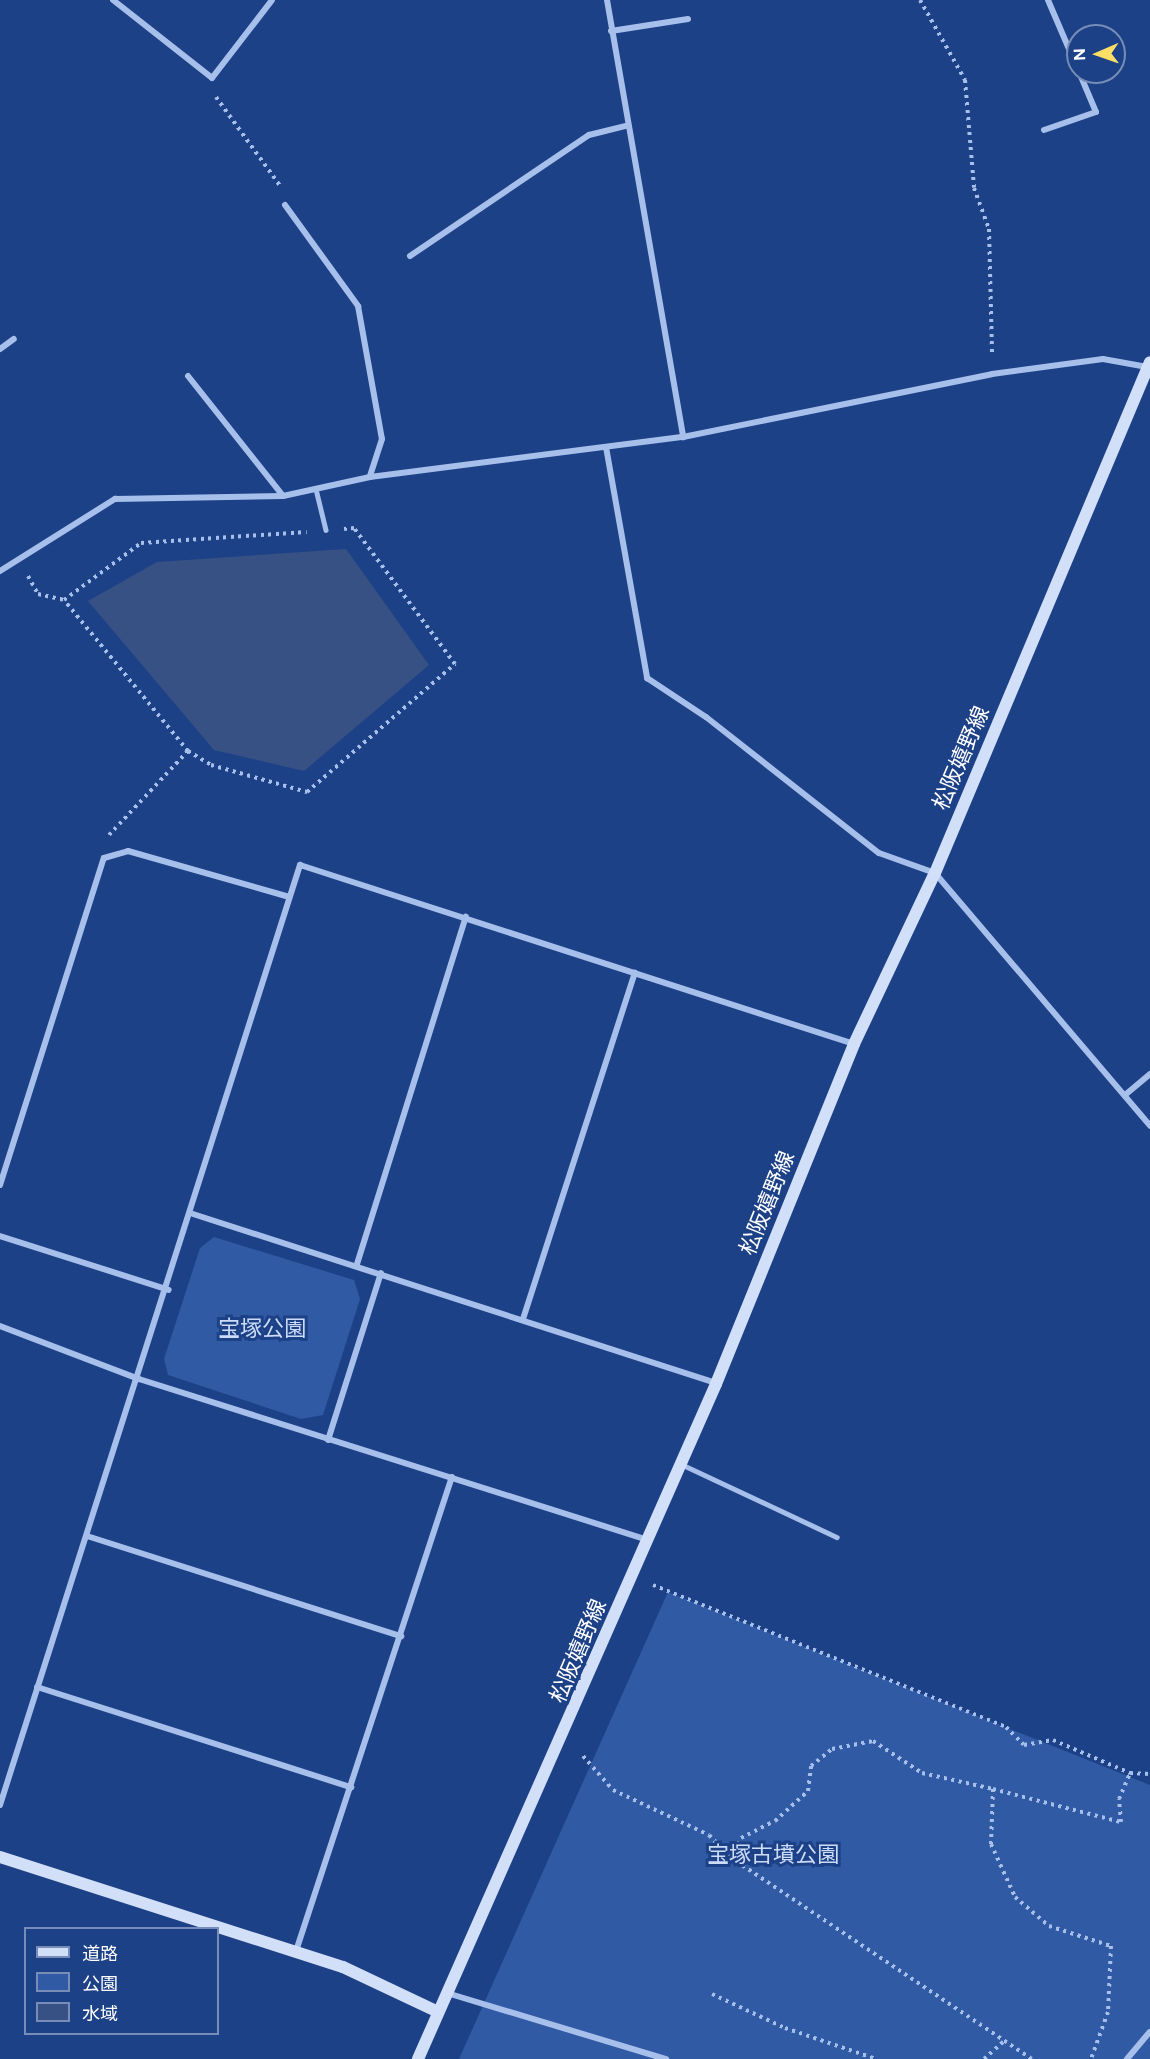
<!DOCTYPE html>
<html>
<head>
<meta charset="utf-8">
<style>
  body { margin:0 }
  #map { position:relative; width:1150px; height:2059px; overflow:hidden; background:#1d4187; font-family:Figtree,"Noto Sans JP",sans-serif }
  div>[style] { position:absolute }
  .green>* { inset:0; background:#315aa5 }
  .water>* { inset:0; background:#375185 }
  .path>* { height:4px; margin-top:-2px; transform-origin:0; background:repeating-linear-gradient(90deg,#a7bfeb 0 3px,transparent 0 7.5px) }
  .lane>* { height:4.5px; margin:-2.25px; padding:0 2.25px; transform-origin:2.25px; border-radius:2.25px; background:#a7bfeb }
  .street>* { height:6px; margin:-3px; padding:0 3px; transform-origin:3px; border-radius:3px; background:#a7bfeb }
  .secondary>* { height:12px; margin:-6px; padding:0 6px; transform-origin:6px; border-radius:6px; background:#d2dff8 }
  span { translate:-50% -50%; white-space:nowrap; text-align:center; line-height:1.15; -webkit-text-stroke:6px #1d4187; paint-order:stroke }
  .street-label { font-size:22px; color:#fff }
  .park-label { font-size:22px; color:#cbdbf8 }
  .legend { position:absolute; left:24px; top:1927px; width:195px; height:108px; box-sizing:border-box; background:#1d4187; border:2px solid #778db7; margin:0; padding:8px 10px; list-style:none; font-size:18px; color:#fff }
  .legend li { display:flex; align-items:center; gap:12px; height:30px }
  .legend b { width:30px; border:2px solid #778db7 }
  .north { position:absolute; left:1066px; top:24px; width:60px; height:60px; box-sizing:border-box; background:#1d4187; border:2px solid #778db7; border-radius:50%; rotate:268deg; font-size:16px; font-weight:700; line-height:24px; text-align:center; color:#fff }
  .north::after { content:''; display:block; margin:auto; width:21px; height:27px; background:#fbde65; clip-path:polygon(50% 0,100% 100%,50% 72%,0 100%) }
</style>
</head>
<body>
<div id="map">
  <div class="green">
    <div style="clip-path:polygon(214px 1237px,354px 1280px,360px 1299px,323px 1415px,301px 1419px,168px 1375px,164px 1359px,200px 1248px)"></div>
    <div style="clip-path:polygon(668px 1592px,1150px 1785px,1150px 2059px,459px 2059px)"></div>
  </div>
  <div class="water">
    <div style="clip-path:polygon(346px 549px,429px 665px,304px 771px,214px 750px,88px 601px,157px 562px)"></div>
  </div>
  <div class="path">
    <div style="left:920px;top:0;width:92px;rotate:60.6deg"></div>
    <div style="left:965px;top:80px;width:108px;rotate:85.2deg"></div>
    <div style="left:974px;top:188px;width:44px;rotate:69.9deg"></div>
    <div style="left:989px;top:229px;width:127px;rotate:88.6deg"></div>
    <div style="left:216px;top:97px;width:111px;rotate:54.2deg"></div>
    <div style="left:28px;top:576px;width:21px;rotate:61deg"></div>
    <div style="left:38px;top:594px;width:27px;rotate:13deg"></div>
    <div style="left:188px;top:751px;width:195px;rotate:-129.4deg"></div>
    <div style="left:64px;top:600px;width:96px;rotate:-36.5deg"></div>
    <div style="left:141px;top:543px;width:166px;rotate:-3.8deg"></div>
    <div style="left:109px;top:835px;width:115px;rotate:-46.8deg"></div>
    <div style="left:188px;top:751px;width:27px;rotate:31deg"></div>
    <div style="left:211px;top:765px;width:100px;rotate:15.7deg"></div>
    <div style="left:307px;top:792px;width:196px;rotate:-40.9deg"></div>
    <div style="left:455px;top:664px;width:169px;rotate:-126.6deg"></div>
    <div style="left:354px;top:528px;width:10px;rotate:174deg"></div>
    <div style="left:653px;top:1585px;width:380px;rotate:21.9deg"></div>
    <div style="left:1006px;top:1727px;width:25px;rotate:45deg"></div>
    <div style="left:1024px;top:1745px;width:29px;rotate:-10deg"></div>
    <div style="left:1053px;top:1740px;width:84px;rotate:23.2deg"></div>
    <div style="left:583px;top:1756px;width:45px;rotate:48.6deg"></div>
    <div style="left:613px;top:1790px;width:106px;rotate:25.1deg"></div>
    <div style="left:709px;top:1835px;width:30px;rotate:46deg"></div>
    <div style="left:730px;top:1857px;width:363px;rotate:33.8deg"></div>
    <div style="left:993px;top:1789px;width:132px;rotate:14.5deg"></div>
    <div style="left:1121px;top:1822px;width:23px;rotate:-95deg"></div>
    <div style="left:1119px;top:1799px;width:28px;rotate:-67deg"></div>
    <div style="left:1130px;top:1773px;width:20px;rotate:3deg"></div>
    <div style="left:730px;top:1857px;width:22px;rotate:-60deg"></div>
    <div style="left:741px;top:1838px;width:38px;rotate:-27deg"></div>
    <div style="left:775px;top:1821px;width:45px;rotate:-42.3deg"></div>
    <div style="left:808px;top:1791px;width:25px;rotate:-83deg"></div>
    <div style="left:811px;top:1766px;width:27px;rotate:-39deg"></div>
    <div style="left:832px;top:1749px;width:42px;rotate:-11deg"></div>
    <div style="left:873px;top:1741px;width:59px;rotate:33.1deg"></div>
    <div style="left:922px;top:1773px;width:73px;rotate:12.7deg"></div>
    <div style="left:993px;top:1789px;width:55px;rotate:92.1deg"></div>
    <div style="left:991px;top:1844px;width:58px;rotate:65.6deg"></div>
    <div style="left:1015px;top:1897px;width:45px;rotate:40.5deg"></div>
    <div style="left:1049px;top:1926px;width:65px;rotate:17.9deg"></div>
    <div style="left:1111px;top:1946px;width:66px;rotate:92.6deg"></div>
    <div style="left:1108px;top:2012px;width:50px;rotate:109.9deg"></div>
    <div style="left:712px;top:1994px;width:81px;rotate:25deg"></div>
    <div style="left:785px;top:2028px;width:96px;rotate:18.8deg"></div>
    <div style="left:984px;top:2059px;width:27px;rotate:-42deg"></div>
  </div>
  <div class="lane">
    <div style="left:316px;top:489px;width:42px;rotate:76.3deg"></div>
    <div style="left:681px;top:1464px;width:172px;rotate:25.1deg"></div>
  </div>
  <div class="street">
    <div style="left:113px;top:0;width:126px;rotate:38.2deg"></div>
    <div style="left:212px;top:78px;width:98px;rotate:-52.4deg"></div>
    <div style="left:607px;top:0;width:444px;rotate:80.1deg"></div>
    <div style="left:1048px;top:0;width:76px;rotate:66.8deg"></div>
    <div style="left:611px;top:31px;width:78px;rotate:-8.9deg"></div>
    <div style="left:1044px;top:130px;width:55px;rotate:-19.1deg"></div>
    <div style="left:1096px;top:112px;width:43px;rotate:-113deg"></div>
    <div style="left:285px;top:205px;width:125px;rotate:54.1deg"></div>
    <div style="left:358px;top:306px;width:135px;rotate:79.8deg"></div>
    <div style="left:382px;top:439px;width:40px;rotate:108deg"></div>
    <div style="left:410px;top:256px;width:216px;rotate:-34.1deg"></div>
    <div style="left:589px;top:135px;width:38px;rotate:-14deg"></div>
    <div style="left:0;top:349px;width:17px;rotate:-36deg"></div>
    <div style="left:188px;top:376px;width:153px;rotate:51.6deg"></div>
    <div style="left:606px;top:447px;width:235px;rotate:79.9deg"></div>
    <div style="left:647px;top:678px;width:71px;rotate:33.5deg"></div>
    <div style="left:706px;top:717px;width:220px;rotate:38.2deg"></div>
    <div style="left:879px;top:853px;width:59px;rotate:19.7deg"></div>
    <div style="left:935px;top:873px;width:332px;rotate:49.6deg"></div>
    <div style="left:0;top:571px;width:136px;rotate:-32.1deg"></div>
    <div style="left:115px;top:499px;width:168px;rotate:-1deg"></div>
    <div style="left:283px;top:496px;width:89px;rotate:-12.3deg"></div>
    <div style="left:370px;top:477px;width:316px;rotate:-7.3deg"></div>
    <div style="left:683px;top:437px;width:315px;rotate:-11.5deg"></div>
    <div style="left:992px;top:374px;width:112px;rotate:-7.7deg"></div>
    <div style="left:1103px;top:359px;width:45px;rotate:10.3deg"></div>
    <div style="left:1125px;top:1095px;width:33px;rotate:-40deg"></div>
    <div style="left:0;top:1185px;width:343px;rotate:-72.4deg"></div>
    <div style="left:104px;top:858px;width:25px;rotate:-16deg"></div>
    <div style="left:128px;top:851px;width:167px;rotate:15.9deg"></div>
    <div style="left:193px;top:1214px;width:550px;rotate:17.91deg"></div>
    <div style="left:0;top:1236px;width:177px;rotate:17.7deg"></div>
    <div style="left:357px;top:1264px;width:364px;rotate:-72.6deg"></div>
    <div style="left:523px;top:1319px;width:364px;rotate:-72.1deg"></div>
    <div style="left:0;top:1326px;width:149px;rotate:20.9deg"></div>
    <div style="left:139px;top:1379px;width:534px;rotate:17.55deg"></div>
    <div style="left:328px;top:1440px;width:175px;rotate:-72.4deg"></div>
    <div style="left:87px;top:1536px;width:330px;rotate:17.7deg"></div>
    <div style="left:37px;top:1687px;width:330px;rotate:17.7deg"></div>
    <div style="left:0;top:1805px;width:987px;rotate:-72.3deg"></div>
    <div style="left:300px;top:865px;width:582px;rotate:17.91deg"></div>
    <div style="left:296px;top:1951px;width:499px;rotate:-71.8deg"></div>
    <div style="left:447px;top:1993px;width:229px;rotate:16.8deg"></div>
    <div style="left:1127px;top:2059px;width:35px;rotate:-50deg"></div>
  </div>
  <div class="secondary">
    <div style="left:0;top:1857px;width:360px;rotate:17.8deg"></div>
    <div style="left:343px;top:1967px;width:105px;rotate:25.3deg"></div>
    <div style="left:418px;top:2059px;width:738px;rotate:-66.18deg"></div>
    <div style="left:716px;top:1384px;width:367px;rotate:-67.9deg"></div>
    <div style="left:854px;top:1044px;width:189px;rotate:-64.7deg"></div>
    <div style="left:935px;top:873px;width:554px;rotate:-67.18deg"></div>
  </div>
  <div class="street-label">
    <span style="left:961px;top:758px;rotate:-67deg">松阪嬉野線</span>
    <span style="left:767px;top:1203px;rotate:-68deg">松阪嬉野線</span>
    <span style="left:578px;top:1651px;rotate:-67deg">松阪嬉野線</span>
  </div>
  <div class="park-label">
    <span style="left:262px;top:1329px">宝塚公園</span>
    <span style="left:773px;top:1855px">宝塚古墳公園</span>
  </div>
  <ul class="legend">
  <li><b style="height:8px;background:#d2dff8"></b>道路</li>
  <li><b style="height:16px;background:#315aa5"></b>公園</li>
  <li><b style="height:16px;background:#375185"></b>水域</li>
  </ul>
  <div class="north">N</div>
</div>
</body>
</html>
